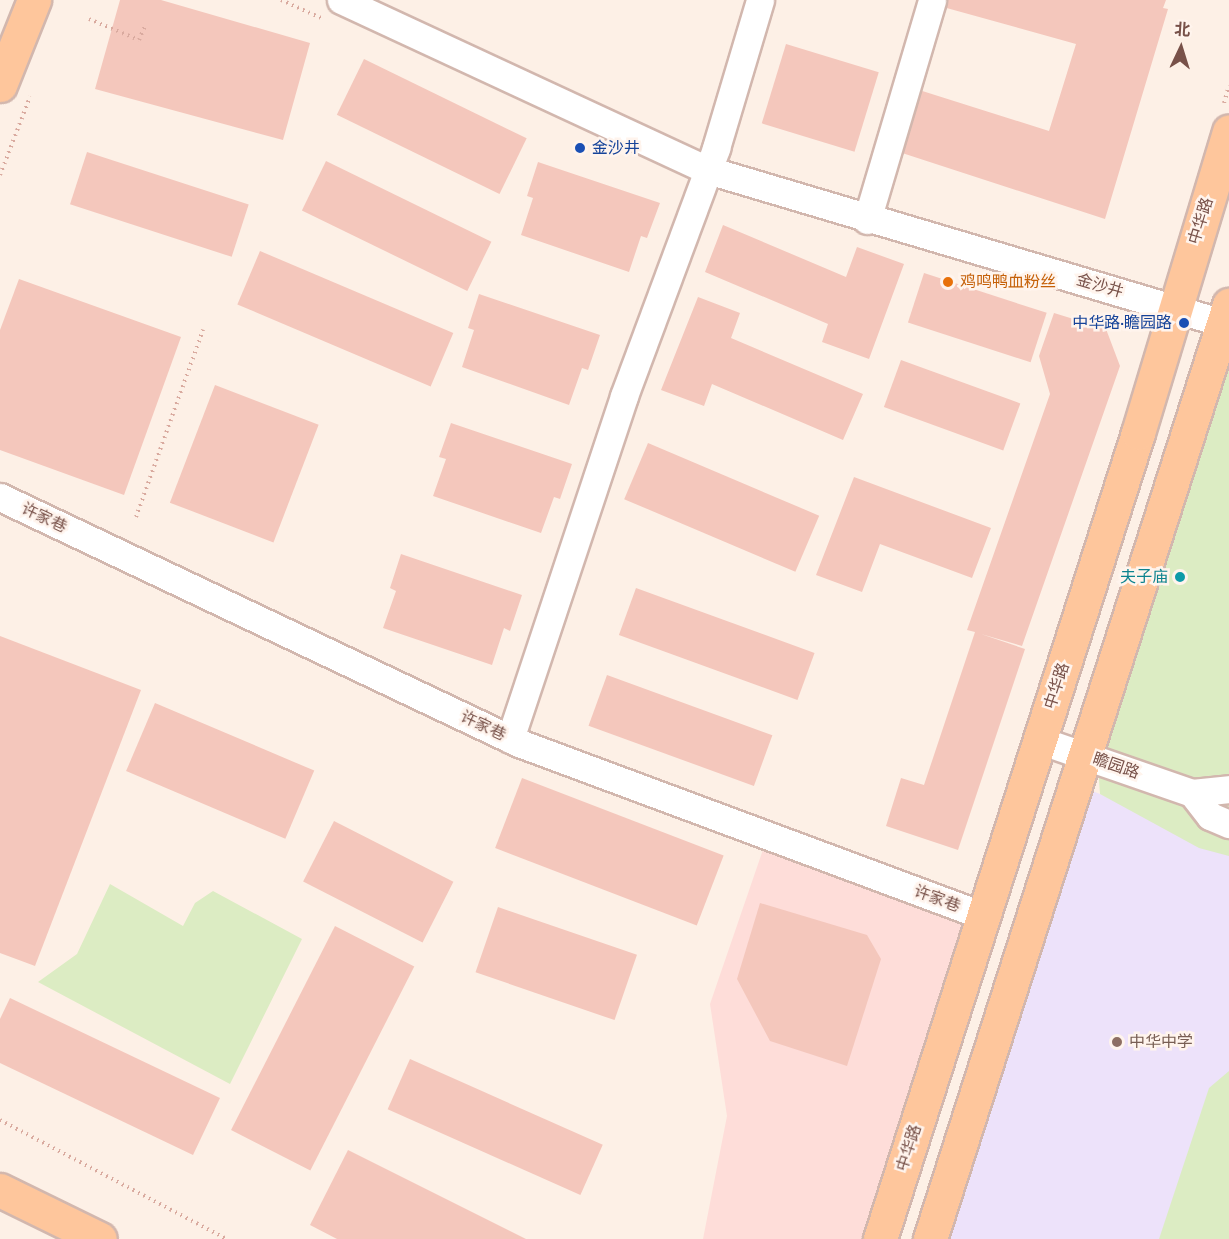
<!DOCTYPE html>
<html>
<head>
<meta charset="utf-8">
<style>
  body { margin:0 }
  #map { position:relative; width:1229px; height:1239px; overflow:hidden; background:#fdf0e6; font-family:Cabin,"Noto Sans SC",sans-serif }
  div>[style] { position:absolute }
  .commercial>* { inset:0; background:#feddd9 }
  .education>* { inset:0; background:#ede2fa }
  .green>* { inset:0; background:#dcecc3 }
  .building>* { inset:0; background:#f4c7bc; transform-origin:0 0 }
  .path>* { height:4px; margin-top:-2px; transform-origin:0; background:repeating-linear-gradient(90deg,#d9aa9f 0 1.5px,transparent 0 6px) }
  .roads { filter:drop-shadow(2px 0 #d2b7ae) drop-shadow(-2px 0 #d2b7ae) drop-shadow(0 2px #d2b7ae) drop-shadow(0 -2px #d2b7ae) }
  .minor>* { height:27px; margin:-13.5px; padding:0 13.5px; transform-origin:13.5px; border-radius:13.5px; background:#fff }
  .major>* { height:33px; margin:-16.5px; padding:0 16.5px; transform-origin:16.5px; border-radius:16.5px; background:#fec69c }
  .dots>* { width:16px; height:16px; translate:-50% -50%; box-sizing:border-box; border:3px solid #fff4ed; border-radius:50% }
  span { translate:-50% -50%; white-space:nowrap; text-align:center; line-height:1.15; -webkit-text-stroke:5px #fff4ed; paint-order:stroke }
  .transit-label { font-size:16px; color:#164399 }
  .left { translate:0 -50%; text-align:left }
  .right { translate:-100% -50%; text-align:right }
  .street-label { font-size:16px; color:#785149 }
  .food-label { font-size:16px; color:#c56008 }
  .culture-label { font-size:16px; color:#0d838f }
  .education-label { font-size:16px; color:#785e54 }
  .north { position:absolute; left:1151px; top:18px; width:60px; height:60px; -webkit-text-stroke:4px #fff4ed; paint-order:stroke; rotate:4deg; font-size:16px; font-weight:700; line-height:24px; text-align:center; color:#785149 }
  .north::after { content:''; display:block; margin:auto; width:21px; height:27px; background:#785149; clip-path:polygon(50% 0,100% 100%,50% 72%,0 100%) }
</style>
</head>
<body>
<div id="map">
  <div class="commercial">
    <div style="clip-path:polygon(768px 835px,983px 916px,880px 1239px,703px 1239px,727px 1116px,710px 1004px)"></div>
  </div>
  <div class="education">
    <div style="clip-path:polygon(1080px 786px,1229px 846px,1229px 1239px,948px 1239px)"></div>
  </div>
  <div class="green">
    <div style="clip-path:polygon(1229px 288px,1229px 856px,1199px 848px,1100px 794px,1094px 706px)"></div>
    <div style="clip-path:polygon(110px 884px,183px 926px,195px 903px,213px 891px,302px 939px,230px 1084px,38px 982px,77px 954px)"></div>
    <div style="clip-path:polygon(1229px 1071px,1229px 1239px,1159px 1239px,1209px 1088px)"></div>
  </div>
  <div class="building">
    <div style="clip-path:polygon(120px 0,161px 0,310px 43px,283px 140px,95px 89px)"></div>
    <div style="clip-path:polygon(945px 0,1166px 0,1163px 8px,1168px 9px,1105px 219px,896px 151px,916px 89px,1049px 131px,1076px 44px,943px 7px)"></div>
    <div style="left:786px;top:44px;width:97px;height:83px;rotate:17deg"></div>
    <div style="left:364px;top:59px;width:181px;height:62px;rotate:26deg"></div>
    <div style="left:87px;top:152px;width:170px;height:55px;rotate:18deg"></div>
    <div style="left:326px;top:161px;width:184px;height:55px;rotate:26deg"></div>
    <div style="clip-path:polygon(538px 162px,660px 203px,647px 238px,641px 236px,629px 272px,521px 235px,533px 198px,527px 196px)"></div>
    <div style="clip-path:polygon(723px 225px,846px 277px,857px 247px,904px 264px,869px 359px,822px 342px,828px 324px,705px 272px)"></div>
    <div style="left:260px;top:251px;width:210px;height:58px;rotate:23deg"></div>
    <div style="left:924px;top:273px;width:129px;height:52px;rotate:18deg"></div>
    <div style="clip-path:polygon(19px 279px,181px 337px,124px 495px,0 450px,0 330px)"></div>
    <div style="clip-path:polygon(479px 294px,600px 335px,588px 370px,582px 368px,569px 405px,462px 367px,474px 330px,468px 328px)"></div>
    <div style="clip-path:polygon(698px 297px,740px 313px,731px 338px,863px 394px,843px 440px,712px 384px,704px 406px,661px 390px)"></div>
    <div style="clip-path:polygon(1054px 313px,1106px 329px,1120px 366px,1022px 646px,981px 634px,1025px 649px,958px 850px,886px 826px,901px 778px,924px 785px,975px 632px,967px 630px,1050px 394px,1039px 356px)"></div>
    <div style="left:901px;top:360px;width:127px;height:50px;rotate:20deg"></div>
    <div style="left:215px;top:385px;width:111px;height:126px;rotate:21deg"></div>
    <div style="clip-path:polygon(451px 423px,572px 464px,560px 499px,554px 497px,541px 533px,433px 496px,446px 459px,439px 457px)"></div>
    <div style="left:648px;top:443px;width:186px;height:61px;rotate:23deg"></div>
    <div style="clip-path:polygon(854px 477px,991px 528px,972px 578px,880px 544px,862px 592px,816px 575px)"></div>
    <div style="clip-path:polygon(401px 554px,522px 595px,510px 631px,504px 628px,492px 665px,383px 628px,396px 591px,390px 588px)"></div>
    <div style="left:636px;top:588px;width:190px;height:50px;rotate:20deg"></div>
    <div style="clip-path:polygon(0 636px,141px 690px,35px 966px,0 953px)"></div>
    <div style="left:607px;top:675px;width:176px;height:54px;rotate:20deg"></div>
    <div style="left:155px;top:703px;width:173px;height:74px;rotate:23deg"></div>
    <div style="left:522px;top:778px;width:216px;height:75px;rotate:21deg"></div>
    <div style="left:334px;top:821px;width:134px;height:68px;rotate:27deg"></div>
    <div style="clip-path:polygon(760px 903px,867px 935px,881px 959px,847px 1066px,770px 1041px,737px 979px)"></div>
    <div style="left:498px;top:907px;width:147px;height:69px;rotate:19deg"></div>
    <div style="left:335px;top:926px;width:89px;height:229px;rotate:27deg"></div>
    <div style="clip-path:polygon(10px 998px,220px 1098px,193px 1155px,0 1063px,0 1019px)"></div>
    <div style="left:410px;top:1059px;width:211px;height:55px;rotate:24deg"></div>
    <div style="clip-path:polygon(348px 1150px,526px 1239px,337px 1239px,310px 1225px)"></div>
  </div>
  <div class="path">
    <div style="left:281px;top:0;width:44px;rotate:24.2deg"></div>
    <div style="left:89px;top:19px;width:54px;rotate:22.8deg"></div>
    <div style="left:139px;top:40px;width:15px;rotate:-67deg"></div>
    <div style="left:1224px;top:103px;width:18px;rotate:-74deg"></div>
    <div style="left:0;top:175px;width:84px;rotate:-69deg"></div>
    <div style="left:136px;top:517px;width:199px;rotate:-70.3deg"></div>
    <div style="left:0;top:1120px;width:256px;rotate:27.7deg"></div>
  </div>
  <div class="roads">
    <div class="minor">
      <div style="left:341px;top:0;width:404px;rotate:24.9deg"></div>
      <div style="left:708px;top:170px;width:537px;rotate:16.55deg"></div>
      <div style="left:867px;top:220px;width:229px;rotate:-73.5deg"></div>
      <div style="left:0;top:497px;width:574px;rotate:25.36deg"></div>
      <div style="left:519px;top:743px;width:495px;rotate:20.4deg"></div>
      <div style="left:510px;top:739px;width:361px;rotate:-71.6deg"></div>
      <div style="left:624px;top:396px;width:265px;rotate:-69.6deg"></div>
      <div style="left:716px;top:148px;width:154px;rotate:-73.4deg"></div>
      <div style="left:1039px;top:740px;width:162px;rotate:19.1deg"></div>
      <div style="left:1192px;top:793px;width:37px;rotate:-6deg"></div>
      <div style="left:1192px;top:793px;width:29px;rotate:52deg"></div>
      <div style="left:1210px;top:816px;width:21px;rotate:23deg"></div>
    </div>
    <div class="major">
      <div style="left:0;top:85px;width:92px;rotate:-68.2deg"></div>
      <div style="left:0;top:1190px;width:111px;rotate:26.1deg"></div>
      <div style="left:880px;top:1239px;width:846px;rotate:-72.25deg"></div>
      <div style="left:1138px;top:433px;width:315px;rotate:-73.2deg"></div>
      <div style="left:930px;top:1239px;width:981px;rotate:-72.25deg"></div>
    </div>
  </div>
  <div class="dots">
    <div style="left:580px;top:148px;background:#1a4fb4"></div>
    <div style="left:948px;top:282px;background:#e8710a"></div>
    <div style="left:1184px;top:323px;background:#1a4fb4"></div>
    <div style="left:1180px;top:577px;background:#0f9aa8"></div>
    <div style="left:1117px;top:1042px;background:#8d6e63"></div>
  </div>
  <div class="transit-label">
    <span class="left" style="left:592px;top:148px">金沙井</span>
    <span class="right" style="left:1172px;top:323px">中华路·瞻园路</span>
  </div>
  <div class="street-label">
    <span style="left:1201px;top:221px;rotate:-73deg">中华路</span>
    <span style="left:1100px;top:286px;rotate:16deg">金沙井</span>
    <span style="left:44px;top:518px;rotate:25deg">许家巷</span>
    <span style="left:1057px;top:686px;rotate:-72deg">中华路</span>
    <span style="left:483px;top:726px;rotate:25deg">许家巷</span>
    <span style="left:1116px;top:766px;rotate:19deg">瞻园路</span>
    <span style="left:937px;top:899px;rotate:20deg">许家巷</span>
    <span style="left:909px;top:1148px;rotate:-72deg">中华路</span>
  </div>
  <div class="food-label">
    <span class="left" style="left:960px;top:282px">鸡鸣鸭血粉丝</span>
  </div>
  <div class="culture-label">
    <span class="right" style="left:1168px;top:577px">夫子庙</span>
  </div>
  <div class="education-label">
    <span class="left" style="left:1129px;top:1042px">中华中学</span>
  </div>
  <div class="north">北</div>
</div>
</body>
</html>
